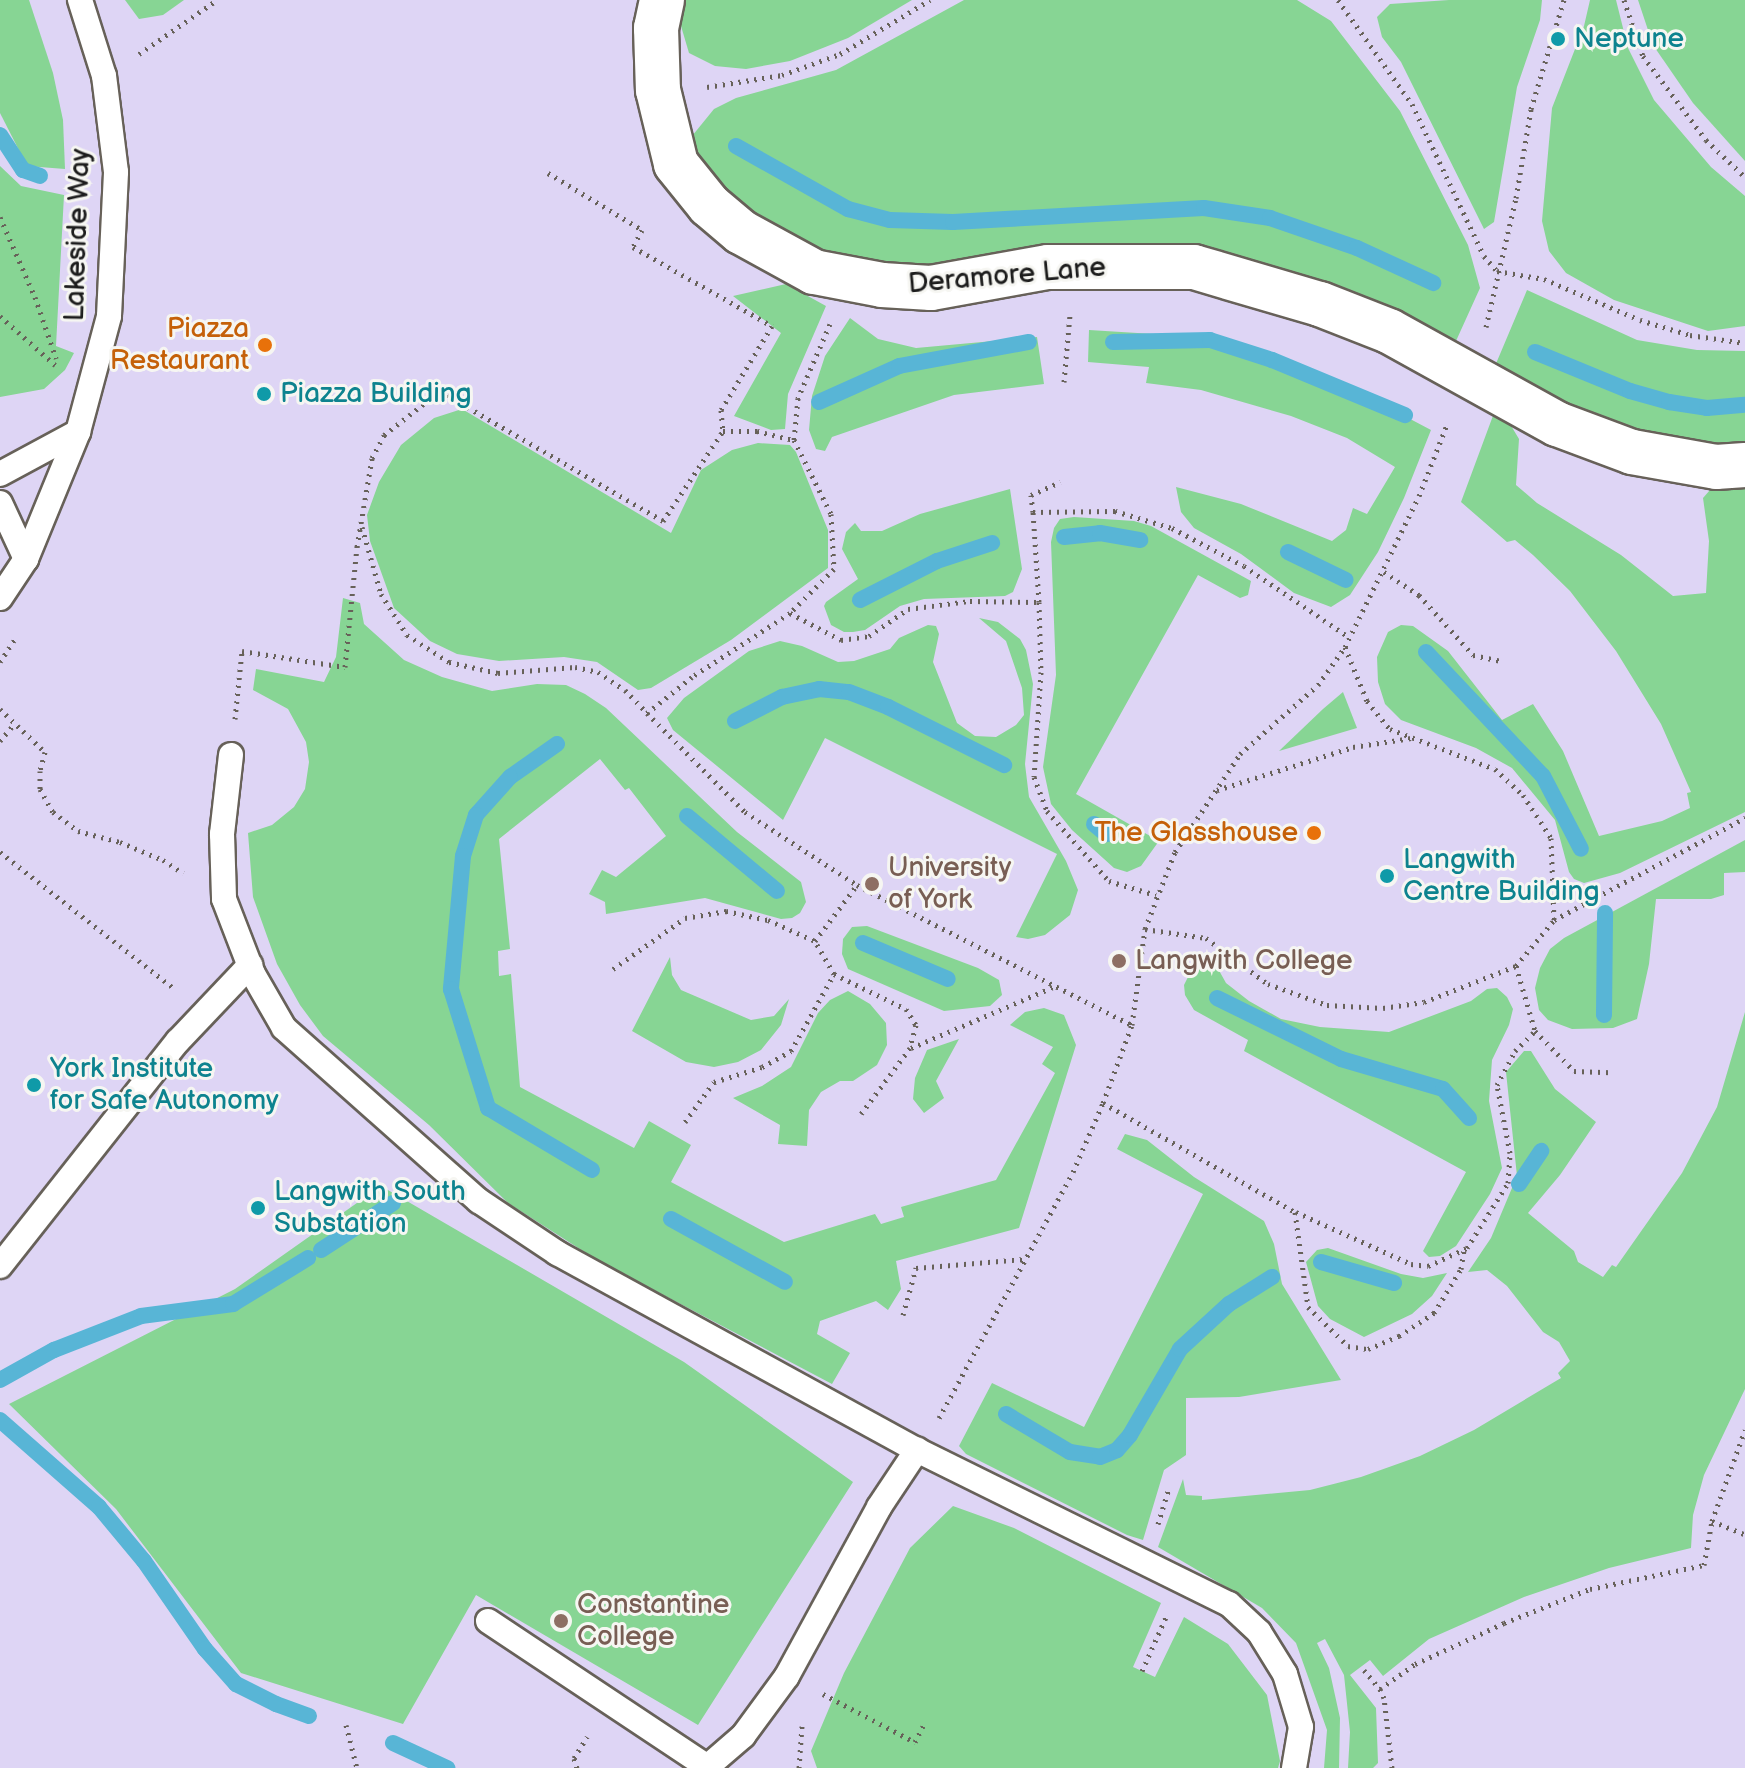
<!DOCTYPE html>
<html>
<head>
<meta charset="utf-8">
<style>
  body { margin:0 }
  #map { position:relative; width:1745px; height:1768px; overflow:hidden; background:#f2e2cb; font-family:"Balsamiq Sans",sans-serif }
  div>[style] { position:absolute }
  .built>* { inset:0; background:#ded5f5; transform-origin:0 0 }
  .green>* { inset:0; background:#87d594 }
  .stream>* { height:16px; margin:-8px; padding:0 8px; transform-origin:8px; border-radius:8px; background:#58b5d6 }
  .path>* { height:5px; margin-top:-2.5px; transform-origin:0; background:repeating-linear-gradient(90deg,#676159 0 2px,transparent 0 8px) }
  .roads { filter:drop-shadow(2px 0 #676159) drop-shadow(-2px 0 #676159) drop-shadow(0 2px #676159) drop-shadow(0 -2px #676159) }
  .lane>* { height:24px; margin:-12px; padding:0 12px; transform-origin:12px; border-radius:12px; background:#fff }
  .street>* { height:44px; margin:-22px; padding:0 22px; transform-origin:22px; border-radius:22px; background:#fff }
  .dots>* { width:22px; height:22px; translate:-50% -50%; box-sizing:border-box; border:4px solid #f6f6f2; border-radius:50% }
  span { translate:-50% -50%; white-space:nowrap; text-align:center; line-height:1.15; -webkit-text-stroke:6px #f6f6f2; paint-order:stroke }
  .culture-label { font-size:28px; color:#0d838f }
  .left { translate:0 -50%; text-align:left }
  .street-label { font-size:28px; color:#1c1c1c }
  .food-label { font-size:28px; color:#c56008 }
  .right { translate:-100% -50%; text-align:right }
  .education-label { font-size:28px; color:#785e54 }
</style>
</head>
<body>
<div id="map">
  <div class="built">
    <div style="left:0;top:0;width:1745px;height:1768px"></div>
  </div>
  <div class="green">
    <div style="clip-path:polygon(0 0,29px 0,53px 73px,63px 120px,65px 169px,27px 166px,0 113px)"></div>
    <div style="clip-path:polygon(125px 0,184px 0,163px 15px,139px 19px)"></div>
    <div style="clip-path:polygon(683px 0,912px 0,848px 38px,790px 61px,746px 69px,715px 66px,689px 53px,681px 26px)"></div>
    <div style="clip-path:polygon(964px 0,1297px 0,1331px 21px,1400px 111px,1468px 245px,1480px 288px,1456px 341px,1405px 325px,1351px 300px,989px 268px,878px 268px,820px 253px,763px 229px,719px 189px,688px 141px,714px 109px,736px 98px,836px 70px)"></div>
    <div style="clip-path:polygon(1449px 0,1542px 0,1540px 20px,1517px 87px,1494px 222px,1484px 229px,1401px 62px,1382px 37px,1377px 17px,1390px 4px)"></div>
    <div style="clip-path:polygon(1590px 0,1616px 0,1628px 48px,1654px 100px,1711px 167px,1745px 196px,1745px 326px,1708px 331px,1614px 300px,1566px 273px,1549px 251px,1542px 221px,1552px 108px,1584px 26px)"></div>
    <div style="clip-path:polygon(1638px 0,1745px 0,1745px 161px,1693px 103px,1653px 45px)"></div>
    <div style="clip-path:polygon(0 166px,21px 186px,64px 195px,56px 346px,74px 353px,65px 370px,44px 389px,0 397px)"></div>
    <div style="clip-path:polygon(786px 284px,826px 306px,788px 394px,785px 429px,771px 430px,734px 416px,781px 333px,733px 296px)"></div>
    <div style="clip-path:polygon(1527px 290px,1637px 340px,1697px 350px,1745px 351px,1745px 450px,1610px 433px,1495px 366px)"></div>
    <div style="clip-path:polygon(850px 318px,878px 339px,916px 348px,1037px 337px,1044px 384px,954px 395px,832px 437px,825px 451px,816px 449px,809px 430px,812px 396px,825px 356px)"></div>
    <div style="clip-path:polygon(1089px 330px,1186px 336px,1236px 344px,1327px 375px,1431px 430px,1404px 498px,1378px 552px,1350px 595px,1331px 607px,1294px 593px,1241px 554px,1194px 528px,1181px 512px,1176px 487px,1241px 504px,1332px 541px,1346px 530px,1353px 508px,1367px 514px,1395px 467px,1347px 438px,1291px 416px,1201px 390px,1146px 383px,1149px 367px,1088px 362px)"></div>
    <div style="clip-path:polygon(462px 409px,671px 533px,701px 470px,732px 450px,758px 443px,790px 445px,796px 452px,828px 530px,828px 568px,731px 640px,651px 688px,638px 690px,597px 662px,564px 657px,499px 661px,457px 654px,430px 641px,394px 608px,370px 541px,367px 515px,379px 482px,401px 445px,434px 418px)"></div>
    <div style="clip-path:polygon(1494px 413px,1507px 419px,1519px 439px,1516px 485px,1537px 503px,1621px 555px,1673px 596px,1706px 593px,1709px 541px,1703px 498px,1717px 482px,1745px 483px,1745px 812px,1620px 873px,1584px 883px,1574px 879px,1569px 872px,1555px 820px,1512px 768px,1476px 748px,1401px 720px,1385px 704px,1378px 682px,1377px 657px,1388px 632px,1401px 625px,1413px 626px,1448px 651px,1502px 720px,1533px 704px,1563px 751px,1599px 836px,1662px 821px,1690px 808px,1687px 793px,1691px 792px,1661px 724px,1616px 651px,1570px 591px,1533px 555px,1515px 540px,1507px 542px,1461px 502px)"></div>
    <div style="clip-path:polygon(1010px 489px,1022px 569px,1013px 592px,1005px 596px,924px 599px,900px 606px,865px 630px,853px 632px,844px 632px,831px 625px,824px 606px,826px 602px,858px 579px,842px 549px,846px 532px,855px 523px,861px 531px,882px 531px,920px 514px)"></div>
    <div style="clip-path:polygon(1074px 517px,1134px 521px,1151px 526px,1251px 581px,1248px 595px,1240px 598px,1198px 575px,1076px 794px,1159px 841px,1141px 866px,1127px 872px,1114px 868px,1072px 830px,1051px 804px,1043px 767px,1056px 675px,1051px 542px,1054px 528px,1060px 519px)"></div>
    <div style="clip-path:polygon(343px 598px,360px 603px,364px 624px,404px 660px,442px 677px,492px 691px,537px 684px,566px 685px,585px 694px,606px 708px,737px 832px,801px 882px,806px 902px,800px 913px,792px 918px,781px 919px,705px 898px,606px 914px,605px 902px,589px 894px,602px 870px,616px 877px,666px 836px,629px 788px,625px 790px,600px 759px,499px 839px,510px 949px,498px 951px,499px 976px,511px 974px,520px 1087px,634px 1148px,649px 1121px,691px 1145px,671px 1182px,784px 1242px,875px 1214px,881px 1224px,904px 1217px,901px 1207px,996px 1180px,1055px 1073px,1042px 1064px,1053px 1047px,1010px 1025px,1025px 1012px,1044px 1008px,1064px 1015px,1076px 1045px,1019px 1228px,896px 1261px,901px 1289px,888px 1310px,876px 1301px,820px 1321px,817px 1334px,850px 1353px,832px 1384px,597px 1260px,508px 1203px,429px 1125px,323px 1036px,300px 1005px,277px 964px,253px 897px,248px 833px,272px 825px,294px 807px,305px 789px,309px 762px,306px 742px,288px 709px,253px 690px,256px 669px,324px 682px,336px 657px)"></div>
    <div style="clip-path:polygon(979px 618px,998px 622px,1020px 639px,1026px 650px,1033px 684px,1025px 764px,1029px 797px,1066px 861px,1078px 890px,1070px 915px,1045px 935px,1028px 939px,1016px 937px,1057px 854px,825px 738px,783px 820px,673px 730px,667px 718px,684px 698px,749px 651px,780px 641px,802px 646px,838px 662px,854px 661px,890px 649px,899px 638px,928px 625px,936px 626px,939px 634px,933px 662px,957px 723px,975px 736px,996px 737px,1016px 725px,1024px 715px,1022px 688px,1006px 641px)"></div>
    <div style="clip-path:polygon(1343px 692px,1357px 728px,1279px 751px,1323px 709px)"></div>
    <div style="clip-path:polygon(1745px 840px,1745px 872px,1724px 873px,1724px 895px,1711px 899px,1656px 899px,1649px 964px,1637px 1019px,1613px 1028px,1572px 1029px,1548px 1020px,1539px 1010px,1535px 988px,1540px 968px,1550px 949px,1564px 938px)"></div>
    <div style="clip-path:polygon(867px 926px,978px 968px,999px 980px,1002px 995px,990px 1006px,944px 1011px,848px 969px,842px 954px,843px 939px,852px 927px)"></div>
    <div style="clip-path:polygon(1211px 956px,1226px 983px,1249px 1001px,1281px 1019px,1320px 1027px,1389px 1032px,1471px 1001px,1487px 989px,1497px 988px,1507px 997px,1513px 1009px,1509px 1025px,1492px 1060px,1489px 1101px,1502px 1168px,1490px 1194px,1456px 1246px,1440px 1256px,1429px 1257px,1423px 1251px,1466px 1172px,1244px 1051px,1248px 1040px,1194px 1010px,1185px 995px,1184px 985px,1192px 969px)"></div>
    <div style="clip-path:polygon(670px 957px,672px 975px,681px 990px,751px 1020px,774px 1016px,789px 999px,781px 1025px,761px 1050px,738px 1062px,714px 1067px,686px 1062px,632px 1031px)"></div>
    <div style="clip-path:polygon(848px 991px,870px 1004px,886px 1023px,887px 1045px,877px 1065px,853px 1081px,840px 1081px,821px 1092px,809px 1110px,807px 1146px,778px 1144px,780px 1125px,733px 1098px,762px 1086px,791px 1067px,818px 1013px,830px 1000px)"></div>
    <div style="clip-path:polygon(1745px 1012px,1745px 1389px,1704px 1475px,1693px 1515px,1691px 1548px,1609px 1568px,1524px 1597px,1429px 1639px,1383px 1676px,1370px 1660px,1350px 1675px,1376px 1708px,1378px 1763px,1373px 1768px,1348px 1768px,1350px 1732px,1344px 1675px,1325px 1639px,1317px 1643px,1329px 1668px,1340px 1718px,1339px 1768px,1324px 1768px,1327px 1730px,1296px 1643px,1262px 1608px,1158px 1547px,1183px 1479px,1186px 1495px,1202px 1496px,1202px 1500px,1310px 1490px,1361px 1477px,1420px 1456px,1474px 1430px,1561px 1378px,1558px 1373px,1570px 1361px,1559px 1342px,1543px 1332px,1507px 1286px,1487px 1270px,1468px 1272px,1491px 1238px,1517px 1176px,1506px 1072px,1524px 1051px,1531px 1051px,1555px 1089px,1596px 1122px,1560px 1175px,1528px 1213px,1574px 1251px,1578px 1262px,1603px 1277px,1612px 1265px,1616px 1267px,1682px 1173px,1717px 1107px)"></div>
    <div style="clip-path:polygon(959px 1039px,936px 1081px,944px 1098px,924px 1113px,913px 1099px,915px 1078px,927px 1050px)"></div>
    <div style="clip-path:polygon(1125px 1134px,1147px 1140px,1194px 1177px,1264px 1221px,1274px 1244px,1282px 1284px,1341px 1380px,1239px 1397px,1186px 1398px,1186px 1455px,1164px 1470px,1143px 1540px,1127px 1535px,966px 1454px,959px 1446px,992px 1383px,1084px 1427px,1203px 1194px,1117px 1149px)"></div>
    <div style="clip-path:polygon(381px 1186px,684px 1362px,853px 1482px,698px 1725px,476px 1595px,403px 1724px,241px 1673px,116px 1509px,9px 1404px,235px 1289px)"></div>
    <div style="clip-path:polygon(1328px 1248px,1401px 1274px,1423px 1278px,1447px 1273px,1432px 1296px,1412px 1314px,1364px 1337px,1330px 1319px,1318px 1306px,1306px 1262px,1317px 1250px)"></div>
    <div style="clip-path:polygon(953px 1506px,1014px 1528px,1161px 1603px,1133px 1667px,1155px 1677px,1184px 1617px,1228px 1644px,1267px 1695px,1280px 1761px,1278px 1768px,817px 1768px,811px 1751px,844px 1673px,910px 1548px)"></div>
  </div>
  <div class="stream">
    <div style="left:0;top:135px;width:42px;rotate:56.7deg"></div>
    <div style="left:23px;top:170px;width:18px;rotate:19deg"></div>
    <div style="left:736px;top:146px;width:129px;rotate:29.4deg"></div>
    <div style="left:848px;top:209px;width:43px;rotate:14.7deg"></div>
    <div style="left:890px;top:220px;width:63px;rotate:1.8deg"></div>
    <div style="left:953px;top:222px;width:251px;rotate:-3.2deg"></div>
    <div style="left:1204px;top:208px;width:67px;rotate:8.6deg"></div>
    <div style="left:1270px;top:218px;width:92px;rotate:19deg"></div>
    <div style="left:1357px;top:248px;width:84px;rotate:24.7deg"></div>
    <div style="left:1113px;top:342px;width:97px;rotate:-1.2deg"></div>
    <div style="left:1210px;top:340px;width:65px;rotate:17.9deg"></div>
    <div style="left:1272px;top:360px;width:144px;rotate:22.5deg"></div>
    <div style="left:1535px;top:352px;width:103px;rotate:22.3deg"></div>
    <div style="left:1630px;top:391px;width:41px;rotate:15.8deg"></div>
    <div style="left:1669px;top:402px;width:38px;rotate:9deg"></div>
    <div style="left:1707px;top:408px;width:38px;rotate:-5deg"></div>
    <div style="left:819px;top:402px;width:88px;rotate:-24.2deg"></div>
    <div style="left:899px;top:366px;width:132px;rotate:-10.5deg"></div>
    <div style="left:1064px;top:537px;width:36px;rotate:-6deg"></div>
    <div style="left:1100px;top:533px;width:41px;rotate:9.9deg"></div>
    <div style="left:1288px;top:552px;width:64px;rotate:25.8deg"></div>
    <div style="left:860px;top:600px;width:86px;rotate:-26.9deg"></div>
    <div style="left:937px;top:561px;width:58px;rotate:-18.1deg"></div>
    <div style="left:1426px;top:652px;width:170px;rotate:46.7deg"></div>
    <div style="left:1543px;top:776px;width:82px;rotate:62.5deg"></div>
    <div style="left:735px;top:721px;width:53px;rotate:-27.1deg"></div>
    <div style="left:782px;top:697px;width:38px;rotate:-12deg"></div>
    <div style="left:819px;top:689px;width:30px;rotate:6deg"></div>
    <div style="left:849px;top:692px;width:42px;rotate:21deg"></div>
    <div style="left:888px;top:707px;width:130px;rotate:26.6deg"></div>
    <div style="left:557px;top:744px;width:57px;rotate:144.9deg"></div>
    <div style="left:510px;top:777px;width:51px;rotate:131.8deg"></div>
    <div style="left:476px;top:815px;width:43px;rotate:107.6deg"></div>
    <div style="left:463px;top:856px;width:134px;rotate:95.2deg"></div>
    <div style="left:451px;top:989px;width:125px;rotate:72.7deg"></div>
    <div style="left:488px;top:1108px;width:121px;rotate:30.8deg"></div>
    <div style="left:687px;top:816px;width:117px;rotate:39.8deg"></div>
    <div style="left:1094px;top:824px;width:16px;rotate:40deg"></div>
    <div style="left:863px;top:943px;width:92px;rotate:23deg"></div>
    <div style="left:1217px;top:998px;width:138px;rotate:26.2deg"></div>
    <div style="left:1341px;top:1059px;width:106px;rotate:16.4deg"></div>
    <div style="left:1443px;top:1089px;width:39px;rotate:48deg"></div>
    <div style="left:1604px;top:1015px;width:102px;rotate:-89.4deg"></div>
    <div style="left:1519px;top:1184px;width:40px;rotate:-56deg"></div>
    <div style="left:671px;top:1219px;width:130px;rotate:28.9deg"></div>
    <div style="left:321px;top:1250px;width:86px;rotate:-33.1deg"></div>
    <div style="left:1321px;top:1262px;width:76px;rotate:16deg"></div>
    <div style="left:0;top:1380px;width:62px;rotate:-29.1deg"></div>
    <div style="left:54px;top:1350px;width:93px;rotate:-21.3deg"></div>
    <div style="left:141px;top:1316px;width:93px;rotate:-7.4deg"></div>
    <div style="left:233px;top:1304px;width:88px;rotate:-31.5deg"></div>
    <div style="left:1006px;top:1414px;width:74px;rotate:30.7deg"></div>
    <div style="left:1070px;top:1452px;width:30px;rotate:9deg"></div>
    <div style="left:1100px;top:1457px;width:18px;rotate:-22deg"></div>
    <div style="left:1117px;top:1450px;width:20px;rotate:-49deg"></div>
    <div style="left:1130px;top:1435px;width:99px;rotate:-59.8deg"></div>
    <div style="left:1180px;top:1349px;width:67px;rotate:-42.6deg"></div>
    <div style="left:1229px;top:1304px;width:51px;rotate:-32.1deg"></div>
    <div style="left:0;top:1420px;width:132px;rotate:41.3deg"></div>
    <div style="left:99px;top:1507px;width:70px;rotate:50.2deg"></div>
    <div style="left:144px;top:1561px;width:107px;rotate:55.3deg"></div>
    <div style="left:205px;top:1649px;width:47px;rotate:48.5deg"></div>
    <div style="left:236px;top:1684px;width:45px;rotate:26.6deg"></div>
    <div style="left:276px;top:1704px;width:35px;rotate:20deg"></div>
    <div style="left:393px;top:1743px;width:60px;rotate:24.8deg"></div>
  </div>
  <div class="path">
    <div style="left:1338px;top:0;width:128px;rotate:54.6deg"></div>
    <div style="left:1412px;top:104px;width:168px;rotate:64.7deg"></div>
    <div style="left:1484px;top:256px;width:20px;rotate:49deg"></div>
    <div style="left:1497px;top:271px;width:48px;rotate:9.7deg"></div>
    <div style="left:1544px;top:279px;width:104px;rotate:23.1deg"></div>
    <div style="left:1640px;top:320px;width:52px;rotate:16.7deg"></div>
    <div style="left:1690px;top:335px;width:56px;rotate:8.3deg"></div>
    <div style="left:1624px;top:0;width:59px;rotate:71.3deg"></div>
    <div style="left:1643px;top:56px;width:105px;rotate:53.1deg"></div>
    <div style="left:1706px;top:140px;width:54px;rotate:43.5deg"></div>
    <div style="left:139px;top:54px;width:95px;rotate:-34.7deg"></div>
    <div style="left:707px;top:87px;width:76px;rotate:-9.1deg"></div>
    <div style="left:782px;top:75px;width:62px;rotate:-19.9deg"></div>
    <div style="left:840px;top:54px;width:105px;rotate:-31deg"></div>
    <div style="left:548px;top:173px;width:110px;rotate:31.2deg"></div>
    <div style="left:642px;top:230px;width:19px;rotate:118deg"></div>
    <div style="left:633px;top:247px;width:160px;rotate:29.6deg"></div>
    <div style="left:772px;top:326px;width:98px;rotate:121.3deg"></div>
    <div style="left:721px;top:410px;width:21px;rotate:85deg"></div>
    <div style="left:0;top:217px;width:87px;rotate:66.4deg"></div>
    <div style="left:35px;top:297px;width:65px;rotate:71deg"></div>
    <div style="left:0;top:316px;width:74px;rotate:41.7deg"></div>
    <div style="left:830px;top:324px;width:81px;rotate:113.4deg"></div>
    <div style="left:798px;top:398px;width:42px;rotate:95.4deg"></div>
    <div style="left:794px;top:440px;width:83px;rotate:63.4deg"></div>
    <div style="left:831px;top:514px;width:55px;rotate:86.9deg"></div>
    <div style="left:834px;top:569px;width:62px;rotate:135deg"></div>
    <div style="left:790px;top:613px;width:117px;rotate:146.9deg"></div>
    <div style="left:692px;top:677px;width:58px;rotate:141.3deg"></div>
    <div style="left:647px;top:713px;width:139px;rotate:45.3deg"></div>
    <div style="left:745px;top:812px;width:134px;rotate:33.1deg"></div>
    <div style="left:857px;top:885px;width:309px;rotate:27deg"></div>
    <div style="left:1486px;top:327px;width:132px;rotate:-76.9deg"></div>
    <div style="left:1516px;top:198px;width:90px;rotate:-80.4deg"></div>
    <div style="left:1531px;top:109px;width:114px;rotate:-73.2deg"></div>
    <div style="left:1064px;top:382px;width:67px;rotate:-84.9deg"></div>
    <div style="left:1033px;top:512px;width:17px;rotate:-97deg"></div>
    <div style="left:1031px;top:495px;width:32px;rotate:-24deg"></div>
    <div style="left:362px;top:527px;width:70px;rotate:74.2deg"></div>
    <div style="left:381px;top:594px;width:49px;rotate:57.6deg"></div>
    <div style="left:407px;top:635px;width:50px;rotate:32.7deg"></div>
    <div style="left:449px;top:662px;width:50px;rotate:12.7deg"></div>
    <div style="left:498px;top:673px;width:77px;rotate:-4.5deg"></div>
    <div style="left:575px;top:667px;width:24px;rotate:12deg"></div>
    <div style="left:598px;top:672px;width:32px;rotate:34deg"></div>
    <div style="left:625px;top:690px;width:32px;rotate:46deg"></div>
    <div style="left:1384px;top:572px;width:42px;rotate:33.3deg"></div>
    <div style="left:1419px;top:595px;width:81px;rotate:48deg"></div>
    <div style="left:1473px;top:655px;width:30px;rotate:12deg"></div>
    <div style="left:1039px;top:602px;width:70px;rotate:88.4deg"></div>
    <div style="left:1041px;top:672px;width:105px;rotate:93.8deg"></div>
    <div style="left:1034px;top:777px;width:36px;rotate:69deg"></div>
    <div style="left:1047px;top:811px;width:94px;rotate:48.5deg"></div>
    <div style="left:1109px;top:881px;width:49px;rotate:16.6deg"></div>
    <div style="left:790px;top:613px;width:58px;rotate:27.9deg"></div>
    <div style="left:841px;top:640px;width:28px;rotate:-8deg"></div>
    <div style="left:869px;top:636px;width:47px;rotate:-34.7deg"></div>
    <div style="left:908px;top:609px;width:63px;rotate:-7.4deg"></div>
    <div style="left:970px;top:601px;width:69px;rotate:0.8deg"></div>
    <div style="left:1039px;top:602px;width:90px;rotate:-93.8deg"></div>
    <div style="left:1033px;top:512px;width:82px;rotate:-0.7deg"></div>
    <div style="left:1115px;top:511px;width:59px;rotate:16.6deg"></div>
    <div style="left:1172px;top:528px;width:81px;rotate:27.8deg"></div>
    <div style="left:1244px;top:566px;width:127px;rotate:34.1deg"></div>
    <div style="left:1345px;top:647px;width:58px;rotate:67.8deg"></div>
    <div style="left:1367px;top:701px;width:36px;rotate:51deg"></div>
    <div style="left:1390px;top:729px;width:112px;rotate:20.9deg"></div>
    <div style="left:1495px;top:769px;width:38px;rotate:43deg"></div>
    <div style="left:1523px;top:795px;width:51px;rotate:56.9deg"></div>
    <div style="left:1551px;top:838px;width:82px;rotate:87.9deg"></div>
    <div style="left:0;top:662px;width:31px;rotate:-57deg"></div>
    <div style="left:0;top:709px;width:62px;rotate:43.7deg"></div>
    <div style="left:45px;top:752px;width:20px;rotate:105deg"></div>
    <div style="left:40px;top:771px;width:18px;rotate:90deg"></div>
    <div style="left:40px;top:789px;width:26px;rotate:61deg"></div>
    <div style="left:53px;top:812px;width:31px;rotate:37deg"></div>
    <div style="left:78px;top:831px;width:43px;rotate:14.7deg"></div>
    <div style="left:120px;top:842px;width:47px;rotate:22.7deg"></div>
    <div style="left:163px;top:860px;width:24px;rotate:33deg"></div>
    <div style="left:235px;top:719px;width:68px;rotate:-84.1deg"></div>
    <div style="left:242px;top:651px;width:104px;rotate:8.8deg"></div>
    <div style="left:345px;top:667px;width:121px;rotate:-84.3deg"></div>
    <div style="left:357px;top:547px;width:90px;rotate:-80.4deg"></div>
    <div style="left:372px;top:458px;width:26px;rotate:-62deg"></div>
    <div style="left:384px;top:435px;width:71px;rotate:-38.2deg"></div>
    <div style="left:440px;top:391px;width:258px;rotate:30.2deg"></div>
    <div style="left:663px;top:521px;width:108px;rotate:-56.3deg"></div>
    <div style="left:723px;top:431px;width:34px"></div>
    <div style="left:757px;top:431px;width:38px;rotate:14deg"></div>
    <div style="left:0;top:741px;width:23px;rotate:-50deg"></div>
    <div style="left:1217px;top:790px;width:143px;rotate:-17.5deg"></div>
    <div style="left:1353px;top:747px;width:59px;rotate:-8.8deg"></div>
    <div style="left:0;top:852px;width:219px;rotate:38.1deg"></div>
    <div style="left:1145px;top:929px;width:62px;rotate:8.4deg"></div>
    <div style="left:1206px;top:938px;width:77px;rotate:36.6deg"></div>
    <div style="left:1268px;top:984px;width:63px;rotate:19.6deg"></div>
    <div style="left:1327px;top:1005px;width:56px;rotate:3.1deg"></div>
    <div style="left:1383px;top:1008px;width:41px;rotate:-8.3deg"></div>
    <div style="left:1424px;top:1002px;width:99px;rotate:-21.4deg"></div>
    <div style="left:1516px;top:966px;width:60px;rotate:-50.4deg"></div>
    <div style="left:1554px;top:920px;width:217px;rotate:-28.1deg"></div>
    <div style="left:1516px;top:966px;width:68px;rotate:73.7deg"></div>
    <div style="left:1535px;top:1031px;width:56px;rotate:45.7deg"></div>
    <div style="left:1574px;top:1071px;width:36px;rotate:2deg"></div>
    <div style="left:613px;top:969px;width:88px;rotate:-35.3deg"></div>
    <div style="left:685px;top:918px;width:42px;rotate:-9.7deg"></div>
    <div style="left:726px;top:911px;width:43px;rotate:12.1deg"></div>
    <div style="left:768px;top:920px;width:51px;rotate:24.1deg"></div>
    <div style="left:834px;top:974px;width:80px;rotate:25.9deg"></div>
    <div style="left:906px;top:1009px;width:19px;rotate:58deg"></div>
    <div style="left:916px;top:1025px;width:24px;rotate:105deg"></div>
    <div style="left:910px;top:1048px;width:82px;rotate:126.6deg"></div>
    <div style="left:911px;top:1048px;width:158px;rotate:-23.2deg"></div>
    <div style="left:1103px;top:1103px;width:221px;rotate:29.6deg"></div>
    <div style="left:1295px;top:1212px;width:96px;rotate:82.2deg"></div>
    <div style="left:1308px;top:1307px;width:56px;rotate:44.3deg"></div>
    <div style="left:1348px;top:1346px;width:20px;rotate:9deg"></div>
    <div style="left:1368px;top:1349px;width:34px;rotate:-23deg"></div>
    <div style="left:1399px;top:1336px;width:42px;rotate:-33.3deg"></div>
    <div style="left:1434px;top:1313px;width:52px;rotate:-58.5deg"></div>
    <div style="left:1461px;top:1269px;width:19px;rotate:-81deg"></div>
    <div style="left:685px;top:1122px;width:49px;rotate:-54.1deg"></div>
    <div style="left:714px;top:1082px;width:50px;rotate:-17.4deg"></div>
    <div style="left:762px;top:1067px;width:33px;rotate:-29deg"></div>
    <div style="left:791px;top:1051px;width:88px;rotate:-60.8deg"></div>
    <div style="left:834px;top:974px;width:38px;rotate:-120deg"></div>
    <div style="left:815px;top:941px;width:70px;rotate:-53.1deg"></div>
    <div style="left:1296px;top:1212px;width:126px;rotate:24.3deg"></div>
    <div style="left:1411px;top:1264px;width:17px;rotate:7deg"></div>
    <div style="left:1428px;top:1266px;width:43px;rotate:-24.8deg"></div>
    <div style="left:1467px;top:1248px;width:77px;rotate:-57.8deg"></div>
    <div style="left:1508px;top:1183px;width:30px;rotate:-86deg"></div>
    <div style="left:1510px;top:1153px;width:69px;rotate:-100.8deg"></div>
    <div style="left:1497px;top:1085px;width:38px;rotate:-62deg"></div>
    <div style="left:1515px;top:1051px;width:28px;rotate:-45deg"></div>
    <div style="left:903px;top:1315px;width:49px;rotate:-74.5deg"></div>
    <div style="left:916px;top:1268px;width:109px;rotate:-4.7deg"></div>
    <div style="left:939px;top:1418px;width:280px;rotate:-61.4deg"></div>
    <div style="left:1073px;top:1172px;width:75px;rotate:-66.5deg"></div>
    <div style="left:1103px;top:1103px;width:83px;rotate:-69.6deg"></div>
    <div style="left:1132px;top:1025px;width:97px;rotate:-82.3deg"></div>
    <div style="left:1145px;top:929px;width:83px;rotate:-68.7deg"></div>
    <div style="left:1175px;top:852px;width:118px;rotate:-56.4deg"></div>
    <div style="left:1240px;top:754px;width:104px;rotate:-41.5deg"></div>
    <div style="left:1318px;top:685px;width:47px;rotate:-54.6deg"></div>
    <div style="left:1345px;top:647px;width:168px;rotate:-63.9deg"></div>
    <div style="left:1419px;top:496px;width:79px;rotate:-68.6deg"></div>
    <div style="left:1712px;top:1521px;width:35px;rotate:22deg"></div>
    <div style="left:1158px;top:1524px;width:39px;rotate:-73deg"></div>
    <div style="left:1364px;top:1670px;width:25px;rotate:50deg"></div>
    <div style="left:1142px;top:1671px;width:59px;rotate:-66deg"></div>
    <div style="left:823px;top:1694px;width:104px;rotate:27.6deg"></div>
    <div style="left:915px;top:1742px;width:18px;rotate:-63deg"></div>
    <div style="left:346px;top:1725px;width:44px;rotate:75.7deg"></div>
    <div style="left:577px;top:1768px;width:10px;rotate:-107deg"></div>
    <div style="left:574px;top:1758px;width:25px;rotate:-58deg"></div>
    <div style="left:799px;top:1768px;width:42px;rotate:-85.9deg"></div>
    <div style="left:1392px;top:1768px;width:70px;rotate:-96.5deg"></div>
    <div style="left:1384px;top:1698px;width:10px;rotate:-114deg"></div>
    <div style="left:1380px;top:1689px;width:43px;rotate:-35.5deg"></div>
    <div style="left:1415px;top:1664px;width:98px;rotate:-24.7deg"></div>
    <div style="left:1504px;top:1623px;width:92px;rotate:-21.6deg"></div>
    <div style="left:1590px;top:1589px;width:116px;rotate:-11.9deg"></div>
    <div style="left:1704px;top:1565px;width:45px;rotate:-79.7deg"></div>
    <div style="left:1712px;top:1521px;width:97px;rotate:-70.1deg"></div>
  </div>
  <div class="roads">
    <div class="lane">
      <div style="left:0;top:474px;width:89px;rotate:-28.3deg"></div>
      <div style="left:0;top:503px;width:62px;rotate:65.1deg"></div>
      <div style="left:0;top:598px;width:47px;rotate:-56.3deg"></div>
      <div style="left:26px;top:559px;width:137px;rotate:-67.7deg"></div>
      <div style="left:78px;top:432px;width:120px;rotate:-75deg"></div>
      <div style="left:109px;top:316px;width:144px;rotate:-87.2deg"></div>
      <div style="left:116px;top:172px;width:97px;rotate:-97.1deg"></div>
      <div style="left:104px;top:76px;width:80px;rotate:-107.5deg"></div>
      <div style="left:231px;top:755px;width:80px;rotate:96.5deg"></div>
      <div style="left:222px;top:834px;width:65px;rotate:88.2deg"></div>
      <div style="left:224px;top:899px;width:80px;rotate:68.9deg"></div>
      <div style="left:253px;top:974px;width:62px;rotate:60.1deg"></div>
      <div style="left:284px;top:1028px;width:261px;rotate:41.6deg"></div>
      <div style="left:479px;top:1201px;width:94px;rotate:33.7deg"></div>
      <div style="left:557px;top:1253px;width:410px;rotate:28.7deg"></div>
      <div style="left:917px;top:1450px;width:348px;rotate:26.3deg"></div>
      <div style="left:1229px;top:1604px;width:41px;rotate:43deg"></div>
      <div style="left:1259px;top:1632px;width:49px;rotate:58.2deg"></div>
      <div style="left:1285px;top:1674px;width:55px;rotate:73.2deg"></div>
      <div style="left:1301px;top:1727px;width:42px;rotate:99.7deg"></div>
      <div style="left:0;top:1266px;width:287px;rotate:-51.7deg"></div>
      <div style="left:178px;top:1041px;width:105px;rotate:-46.5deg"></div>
      <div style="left:488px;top:1621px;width:265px;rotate:33.6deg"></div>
      <div style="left:707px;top:1767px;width:48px;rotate:-40.7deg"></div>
      <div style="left:743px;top:1736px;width:74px;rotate:-53.7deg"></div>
      <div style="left:787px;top:1676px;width:192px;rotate:-61.4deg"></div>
      <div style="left:879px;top:1507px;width:69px;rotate:-56.3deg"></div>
    </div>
    <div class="street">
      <div style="left:662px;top:0;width:29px;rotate:102deg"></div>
      <div style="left:656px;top:28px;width:62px;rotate:88.2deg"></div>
      <div style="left:658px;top:90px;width:76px;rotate:76.3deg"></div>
      <div style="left:676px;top:164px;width:53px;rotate:51.2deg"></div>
      <div style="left:709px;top:205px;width:42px;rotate:40.2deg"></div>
      <div style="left:741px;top:232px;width:83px;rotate:28.7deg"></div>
      <div style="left:814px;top:272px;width:69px;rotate:10.8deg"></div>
      <div style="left:882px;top:285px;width:49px;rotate:3.5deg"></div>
      <div style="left:931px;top:288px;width:119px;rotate:-10.2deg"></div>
      <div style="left:1048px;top:267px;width:146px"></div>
      <div style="left:1194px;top:267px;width:131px;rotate:16.4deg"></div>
      <div style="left:1320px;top:304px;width:74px;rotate:21.4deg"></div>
      <div style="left:1389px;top:331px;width:192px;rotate:29deg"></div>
      <div style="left:1557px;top:424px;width:80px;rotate:20.5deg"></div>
      <div style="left:1632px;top:452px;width:85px;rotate:10.1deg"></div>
      <div style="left:1716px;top:467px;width:29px;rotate:-4deg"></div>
    </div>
  </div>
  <div class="dots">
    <div style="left:1558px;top:39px;background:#0f9aa8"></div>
    <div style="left:265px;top:345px;background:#e8710a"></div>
    <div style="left:264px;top:394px;background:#0f9aa8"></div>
    <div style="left:1314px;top:833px;background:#e8710a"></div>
    <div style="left:1387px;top:876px;background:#0f9aa8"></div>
    <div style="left:872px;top:884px;background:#8d6e63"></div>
    <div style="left:1119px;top:961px;background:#8d6e63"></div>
    <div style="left:34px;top:1085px;background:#0f9aa8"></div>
    <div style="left:258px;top:1208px;background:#0f9aa8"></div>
    <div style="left:561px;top:1621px;background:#8d6e63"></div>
  </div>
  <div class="culture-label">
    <span class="left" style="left:1574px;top:39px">Neptune</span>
    <span class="left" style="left:280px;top:394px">Piazza Building</span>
    <span class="left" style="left:1403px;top:876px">Langwith<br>Centre Building</span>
    <span class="left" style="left:50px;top:1085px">York Institute<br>for Safe Autonomy</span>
    <span class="left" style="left:274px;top:1208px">Langwith South<br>Substation</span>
  </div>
  <div class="street-label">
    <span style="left:78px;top:235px;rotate:-88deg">Lakeside Way</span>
    <span style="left:1007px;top:276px;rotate:-5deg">Deramore Lane</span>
  </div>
  <div class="food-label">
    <span class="right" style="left:249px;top:345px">Piazza<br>Restaurant</span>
    <span class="right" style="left:1298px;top:833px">The Glasshouse</span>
  </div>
  <div class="education-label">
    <span class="left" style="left:888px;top:884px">University<br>of York</span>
    <span class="left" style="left:1135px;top:961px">Langwith College</span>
    <span class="left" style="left:577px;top:1621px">Constantine<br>College</span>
  </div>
</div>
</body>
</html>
